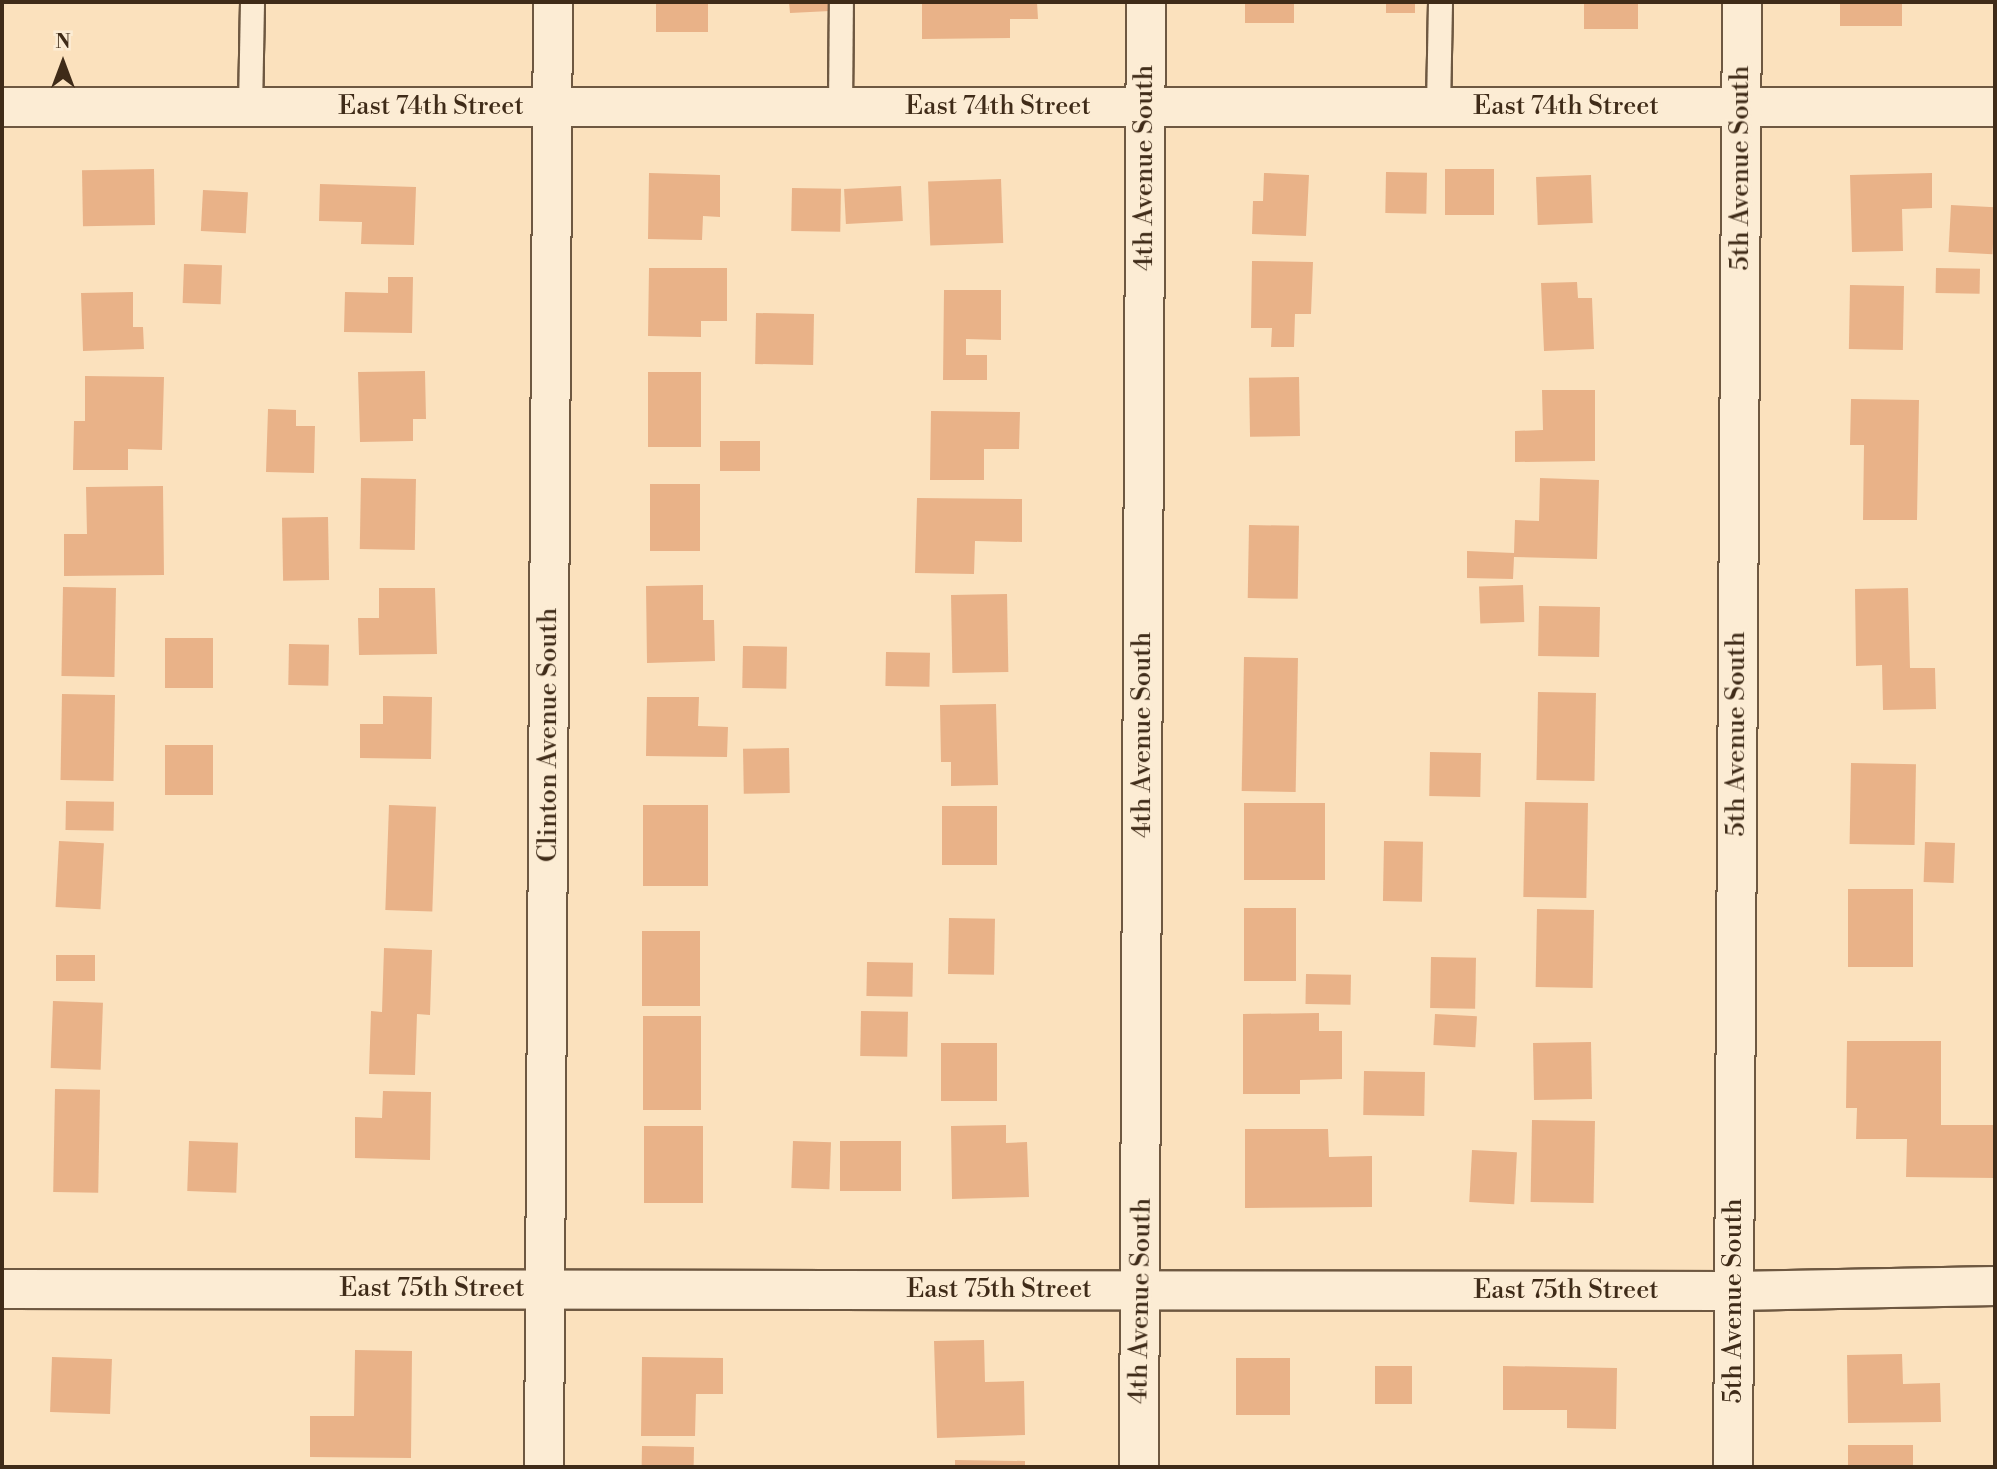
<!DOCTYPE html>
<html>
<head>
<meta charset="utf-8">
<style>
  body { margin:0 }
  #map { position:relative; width:1997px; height:1469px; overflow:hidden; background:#fbe1bd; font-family:"Libre Bodoni",serif }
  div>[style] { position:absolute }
  .building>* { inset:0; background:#e9b288; transform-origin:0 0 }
  .roads { filter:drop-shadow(2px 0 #6e5841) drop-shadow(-2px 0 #6e5841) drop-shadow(0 2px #6e5841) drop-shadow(0 -2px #6e5841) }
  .service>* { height:23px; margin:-11.5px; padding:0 11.5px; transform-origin:11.5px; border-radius:11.5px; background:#fcecd4 }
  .minor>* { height:38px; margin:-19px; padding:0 19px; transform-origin:19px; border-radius:19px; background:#fcecd4 }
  span { translate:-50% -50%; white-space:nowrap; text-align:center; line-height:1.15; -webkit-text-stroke:6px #fcecd4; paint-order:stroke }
  .street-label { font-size:26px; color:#3f2b18 }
  .frame { position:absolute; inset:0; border:4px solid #3f2b18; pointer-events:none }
  .north { position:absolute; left:28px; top:28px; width:70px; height:70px; -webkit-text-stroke:5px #fcecd4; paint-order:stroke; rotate:0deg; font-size:19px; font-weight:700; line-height:28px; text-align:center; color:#3f2b18 }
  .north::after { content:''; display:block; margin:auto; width:24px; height:32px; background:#3f2b18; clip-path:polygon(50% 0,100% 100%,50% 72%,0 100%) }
</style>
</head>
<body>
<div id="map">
  <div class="building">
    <div style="left:656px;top:2px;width:52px;height:30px"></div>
    <div style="clip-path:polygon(789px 2px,830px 2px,830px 11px,790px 13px)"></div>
    <div style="clip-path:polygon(922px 2px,1037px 2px,1038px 19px,1010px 19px,1010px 38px,922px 39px)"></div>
    <div style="left:1245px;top:2px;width:49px;height:21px"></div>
    <div style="left:1386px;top:2px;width:29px;height:11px"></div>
    <div style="left:1584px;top:2px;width:54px;height:27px"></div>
    <div style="left:1840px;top:2px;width:62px;height:24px"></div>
    <div style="left:154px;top:169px;width:56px;height:72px;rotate:89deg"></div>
    <div style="left:1445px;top:169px;width:49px;height:46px"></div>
    <div style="left:1386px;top:172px;width:41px;height:41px;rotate:1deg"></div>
    <div style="clip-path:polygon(649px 173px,720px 175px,720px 217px,703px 216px,702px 240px,648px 239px)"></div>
    <div style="clip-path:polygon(1264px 173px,1309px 175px,1306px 236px,1252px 234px,1253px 201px,1263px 201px)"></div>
    <div style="clip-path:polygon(1932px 173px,1932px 208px,1902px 209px,1903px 251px,1852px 252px,1850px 175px)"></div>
    <div style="left:1591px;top:175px;width:48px;height:55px;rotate:88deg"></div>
    <div style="left:1001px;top:179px;width:64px;height:73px;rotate:88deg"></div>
    <div style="clip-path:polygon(320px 184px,416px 187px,414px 245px,361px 244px,362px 222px,319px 221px)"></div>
    <div style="left:901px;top:186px;width:35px;height:57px;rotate:87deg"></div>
    <div style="left:792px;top:188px;width:49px;height:43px;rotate:1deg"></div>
    <div style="left:203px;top:190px;width:45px;height:41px;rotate:3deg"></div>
    <div style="left:1951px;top:205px;width:44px;height:47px;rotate:3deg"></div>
    <div style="clip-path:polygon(1252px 261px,1313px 262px,1311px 314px,1295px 314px,1294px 347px,1271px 347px,1272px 328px,1251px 328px)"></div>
    <div style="left:184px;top:264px;width:38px;height:39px;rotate:2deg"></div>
    <div style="clip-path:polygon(649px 268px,727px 268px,727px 321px,701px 321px,701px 337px,648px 336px)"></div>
    <div style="left:1936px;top:268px;width:44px;height:25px;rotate:1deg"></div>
    <div style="clip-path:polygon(388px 277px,413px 277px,412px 333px,344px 332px,345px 292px,388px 293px)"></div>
    <div style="clip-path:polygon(1577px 282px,1578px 298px,1592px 298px,1594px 349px,1544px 351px,1541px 283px)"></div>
    <div style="left:1850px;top:285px;width:54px;height:64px;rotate:1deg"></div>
    <div style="clip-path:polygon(944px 290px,1001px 290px,1001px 340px,966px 339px,966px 355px,987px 355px,987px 380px,943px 380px)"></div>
    <div style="clip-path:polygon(133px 292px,133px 327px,143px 327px,144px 349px,83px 351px,81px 293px)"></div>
    <div style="left:756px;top:313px;width:58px;height:51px;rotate:1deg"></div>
    <div style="clip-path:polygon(425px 371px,426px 419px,413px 419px,413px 441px,360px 442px,358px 372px)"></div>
    <div style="left:648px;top:372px;width:53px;height:75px"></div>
    <div style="clip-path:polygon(85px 376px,164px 377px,162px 450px,128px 449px,128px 470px,73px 470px,74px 421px,85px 421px)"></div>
    <div style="left:1299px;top:377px;width:59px;height:50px;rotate:89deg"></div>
    <div style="clip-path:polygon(1542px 390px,1595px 390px,1595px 461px,1515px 462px,1515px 431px,1543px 430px)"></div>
    <div style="clip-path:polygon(1851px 399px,1919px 400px,1917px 520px,1863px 520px,1864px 445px,1850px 445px)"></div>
    <div style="clip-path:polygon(268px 409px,296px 410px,296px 426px,315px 426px,314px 473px,266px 472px)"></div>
    <div style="clip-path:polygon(931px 411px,1020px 412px,1019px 449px,984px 449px,984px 480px,930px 480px)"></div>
    <div style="left:760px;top:441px;width:30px;height:40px;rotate:90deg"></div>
    <div style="left:361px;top:478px;width:55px;height:71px;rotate:1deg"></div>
    <div style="clip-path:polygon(1540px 478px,1599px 480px,1597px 559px,1514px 557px,1513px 579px,1467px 578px,1467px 551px,1514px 553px,1515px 520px,1539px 521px)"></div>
    <div style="left:650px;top:484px;width:50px;height:67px"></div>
    <div style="clip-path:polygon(163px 486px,164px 575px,64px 576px,64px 534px,87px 534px,86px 487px)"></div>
    <div style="clip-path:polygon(917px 498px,1022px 499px,1022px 542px,975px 541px,974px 574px,915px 573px)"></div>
    <div style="left:328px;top:517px;width:63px;height:46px;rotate:89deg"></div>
    <div style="left:1249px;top:525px;width:50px;height:73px;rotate:1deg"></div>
    <div style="clip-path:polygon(703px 585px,703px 620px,714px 620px,715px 661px,647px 663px,646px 586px)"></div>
    <div style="left:1523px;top:585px;width:37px;height:44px;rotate:88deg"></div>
    <div style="left:63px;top:587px;width:53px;height:89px;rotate:1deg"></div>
    <div style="clip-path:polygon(379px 588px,435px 588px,437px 654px,359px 655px,358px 618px,379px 618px)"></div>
    <div style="clip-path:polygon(1908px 588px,1910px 668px,1935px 668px,1936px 709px,1883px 710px,1882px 665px,1856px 666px,1855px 589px)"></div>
    <div style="left:1007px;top:594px;width:78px;height:56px;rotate:89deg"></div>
    <div style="left:1539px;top:606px;width:61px;height:50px;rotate:1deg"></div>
    <div style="left:213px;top:638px;width:50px;height:48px;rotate:90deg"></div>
    <div style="left:289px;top:644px;width:40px;height:41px;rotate:1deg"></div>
    <div style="left:743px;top:646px;width:44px;height:42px;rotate:1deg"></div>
    <div style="left:886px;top:652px;width:44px;height:34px;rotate:1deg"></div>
    <div style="left:1244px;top:657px;width:54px;height:134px;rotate:1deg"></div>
    <div style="left:1538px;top:692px;width:58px;height:88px;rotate:1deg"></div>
    <div style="left:62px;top:694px;width:53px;height:86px;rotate:1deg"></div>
    <div style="clip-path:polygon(383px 696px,432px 697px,431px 759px,360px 758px,360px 724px,383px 724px)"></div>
    <div style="clip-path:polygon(647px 697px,699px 697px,698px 726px,728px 727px,727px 757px,646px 756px)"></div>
    <div style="clip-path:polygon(996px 704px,998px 785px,951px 786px,951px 762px,941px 762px,940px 705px)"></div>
    <div style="left:165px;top:745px;width:48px;height:50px"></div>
    <div style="left:789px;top:748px;width:45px;height:46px;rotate:89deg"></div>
    <div style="left:1430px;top:752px;width:51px;height:44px;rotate:1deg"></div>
    <div style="left:1851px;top:763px;width:65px;height:81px;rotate:1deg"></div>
    <div style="left:66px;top:801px;width:48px;height:29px;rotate:1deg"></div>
    <div style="left:1525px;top:802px;width:63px;height:95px;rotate:1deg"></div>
    <div style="left:1244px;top:803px;width:81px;height:77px"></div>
    <div style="left:389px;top:805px;width:47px;height:105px;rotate:2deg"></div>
    <div style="left:643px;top:805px;width:65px;height:81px"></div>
    <div style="left:997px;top:806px;width:59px;height:55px;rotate:90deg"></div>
    <div style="left:59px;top:841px;width:45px;height:66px;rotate:3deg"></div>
    <div style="left:1384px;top:841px;width:39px;height:60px;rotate:1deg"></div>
    <div style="left:1925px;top:842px;width:30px;height:40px;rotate:2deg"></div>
    <div style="left:1848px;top:889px;width:65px;height:78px"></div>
    <div style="left:1244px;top:908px;width:52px;height:73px"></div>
    <div style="left:1537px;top:909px;width:57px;height:78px;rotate:1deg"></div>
    <div style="left:949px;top:918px;width:46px;height:56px;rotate:1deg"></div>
    <div style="left:642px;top:931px;width:58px;height:75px"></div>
    <div style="clip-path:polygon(384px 948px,432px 950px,430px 1015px,417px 1014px,415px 1075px,369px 1074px,371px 1011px,382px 1012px)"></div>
    <div style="left:56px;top:955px;width:39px;height:26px"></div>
    <div style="left:1431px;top:957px;width:45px;height:51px;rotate:1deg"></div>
    <div style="left:867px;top:962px;width:46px;height:34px;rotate:1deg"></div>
    <div style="left:1306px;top:974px;width:45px;height:30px;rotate:1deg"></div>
    <div style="left:53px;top:1001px;width:50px;height:67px;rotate:2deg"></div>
    <div style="left:861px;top:1011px;width:47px;height:45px;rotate:1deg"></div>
    <div style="clip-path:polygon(1319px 1013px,1319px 1031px,1342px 1031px,1342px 1079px,1300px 1080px,1300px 1094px,1243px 1094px,1243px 1014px)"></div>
    <div style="left:1435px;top:1014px;width:42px;height:31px;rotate:3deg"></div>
    <div style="left:643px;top:1016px;width:58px;height:94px"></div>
    <div style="clip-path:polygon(1847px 1041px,1941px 1041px,1941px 1125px,1995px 1125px,1995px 1178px,1906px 1177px,1907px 1139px,1856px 1139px,1857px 1108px,1846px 1108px)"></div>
    <div style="left:1591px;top:1042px;width:57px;height:58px;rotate:89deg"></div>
    <div style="left:941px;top:1043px;width:56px;height:58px"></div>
    <div style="left:1364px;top:1071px;width:61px;height:44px;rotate:1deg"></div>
    <div style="left:55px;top:1089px;width:45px;height:103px;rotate:1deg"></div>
    <div style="clip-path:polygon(383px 1091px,431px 1092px,430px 1160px,355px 1158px,355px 1117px,382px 1118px)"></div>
    <div style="left:1532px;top:1120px;width:63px;height:82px;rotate:1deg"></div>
    <div style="clip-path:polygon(1006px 1125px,1006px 1143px,1027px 1142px,1029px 1197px,952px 1199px,951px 1126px)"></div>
    <div style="left:644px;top:1126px;width:59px;height:77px"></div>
    <div style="clip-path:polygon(1245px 1129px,1328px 1129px,1329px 1157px,1372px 1156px,1372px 1207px,1245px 1208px)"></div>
    <div style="left:189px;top:1141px;width:49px;height:50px;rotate:2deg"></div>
    <div style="left:793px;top:1141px;width:38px;height:47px;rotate:2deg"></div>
    <div style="left:840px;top:1141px;width:61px;height:50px"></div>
    <div style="left:1472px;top:1150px;width:45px;height:52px;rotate:3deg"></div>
    <div style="clip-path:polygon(984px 1340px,985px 1382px,1024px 1381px,1025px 1435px,937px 1438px,934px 1341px)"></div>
    <div style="clip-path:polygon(355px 1350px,412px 1351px,411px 1458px,310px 1457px,310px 1416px,354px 1416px)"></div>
    <div style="clip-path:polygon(1902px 1354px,1903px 1384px,1940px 1383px,1941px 1422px,1848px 1423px,1847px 1355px)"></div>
    <div style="left:52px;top:1357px;width:60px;height:55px;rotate:2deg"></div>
    <div style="clip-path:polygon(642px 1357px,723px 1358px,723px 1394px,696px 1394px,695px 1436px,641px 1436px)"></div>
    <div style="left:1290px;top:1358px;width:57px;height:54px;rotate:90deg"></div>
    <div style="left:1375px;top:1366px;width:37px;height:38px"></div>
    <div style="clip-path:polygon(1503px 1366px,1617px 1368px,1616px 1429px,1567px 1428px,1567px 1410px,1503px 1410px)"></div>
    <div style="left:1913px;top:1445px;width:22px;height:65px;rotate:90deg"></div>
    <div style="left:642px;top:1446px;width:52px;height:21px;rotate:1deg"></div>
    <div style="clip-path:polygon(955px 1460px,1025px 1461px,1025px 1467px,955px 1467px)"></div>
  </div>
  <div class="roads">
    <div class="service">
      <div style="left:250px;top:107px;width:105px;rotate:-88.9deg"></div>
      <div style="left:840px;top:107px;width:105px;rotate:-89.5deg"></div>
      <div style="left:1438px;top:107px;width:105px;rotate:-88.9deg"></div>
    </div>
    <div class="minor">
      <div style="left:2px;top:107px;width:1993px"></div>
      <div style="left:2px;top:1289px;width:1732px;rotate:0.07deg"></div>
      <div style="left:1734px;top:1291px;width:261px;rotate:-1.1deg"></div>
      <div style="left:544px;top:1467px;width:1465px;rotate:-89.65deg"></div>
      <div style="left:1139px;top:1467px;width:1465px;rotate:-89.73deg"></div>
      <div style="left:1733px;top:1467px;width:1465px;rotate:-89.65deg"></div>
    </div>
  </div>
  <div class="street-label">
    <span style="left:431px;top:107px">East 74th Street</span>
    <span style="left:998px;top:107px">East 74th Street</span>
    <span style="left:1566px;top:107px">East 74th Street</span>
    <span style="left:1145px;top:168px;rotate:-90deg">4th Avenue South</span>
    <span style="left:1741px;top:168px;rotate:-90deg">5th Avenue South</span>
    <span style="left:1737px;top:734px;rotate:-90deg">5th Avenue South</span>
    <span style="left:549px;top:735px;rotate:-90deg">Clinton Avenue South</span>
    <span style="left:1143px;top:735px;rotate:-90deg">4th Avenue South</span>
    <span style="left:432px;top:1289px">East 75th Street</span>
    <span style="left:999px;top:1290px">East 75th Street</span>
    <span style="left:1566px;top:1291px">East 75th Street</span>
    <span style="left:1141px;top:1301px;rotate:-89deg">4th Avenue South</span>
    <span style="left:1734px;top:1301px;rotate:-90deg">5th Avenue South</span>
  </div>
  <div class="frame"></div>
  <div class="north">N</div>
</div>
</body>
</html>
